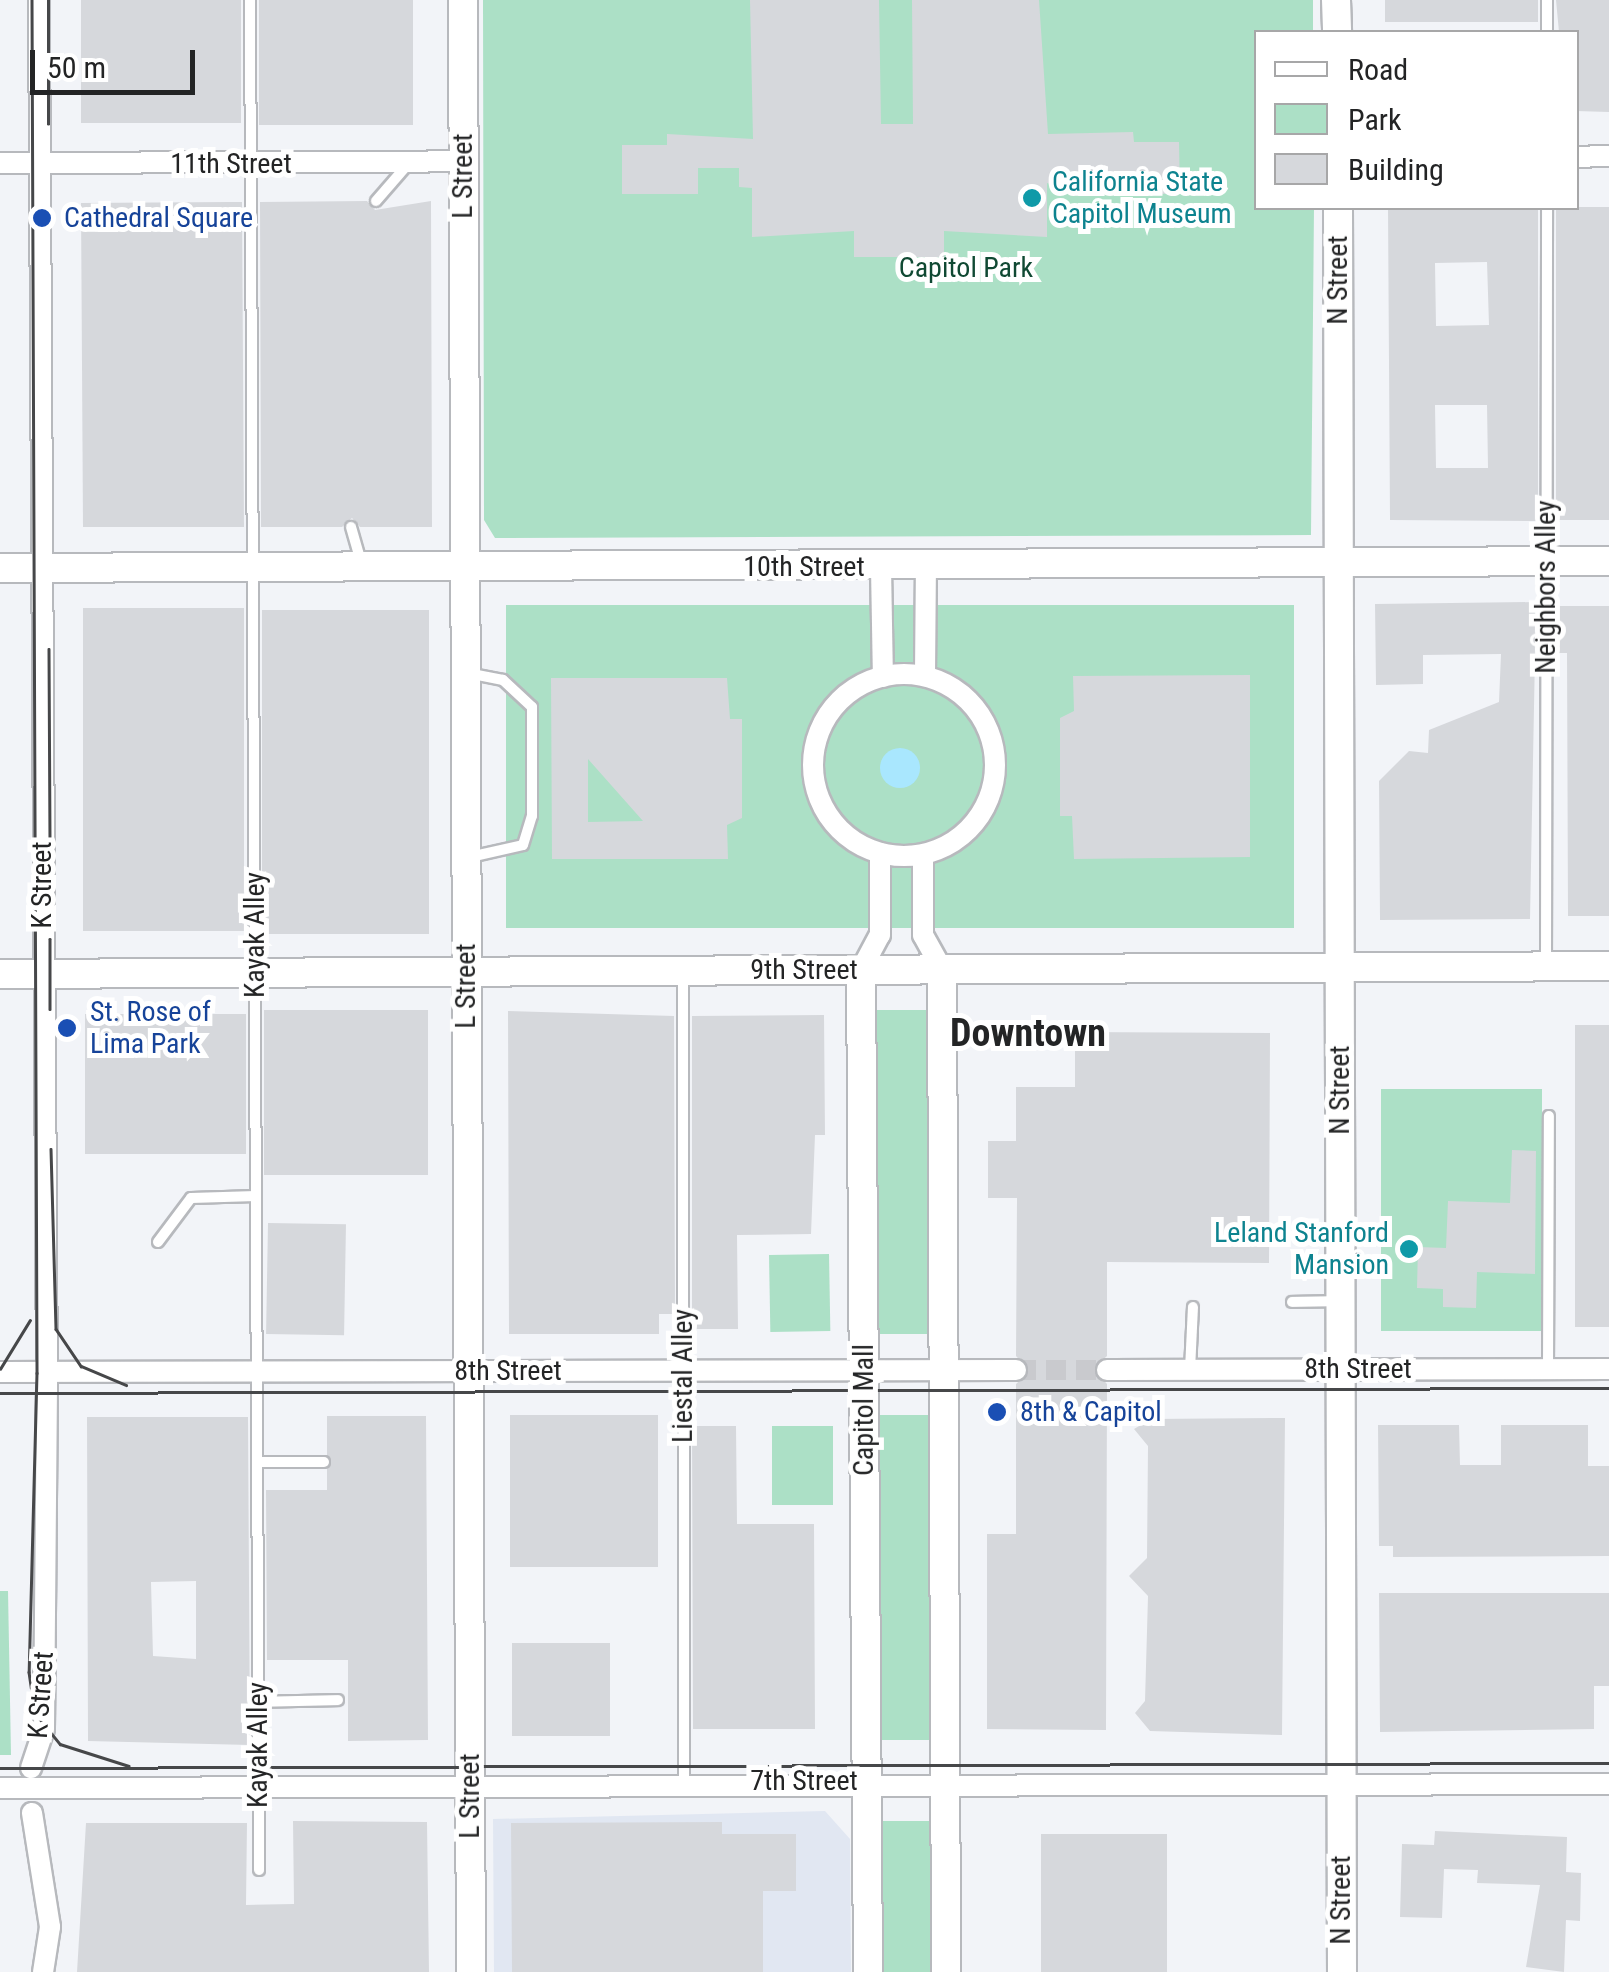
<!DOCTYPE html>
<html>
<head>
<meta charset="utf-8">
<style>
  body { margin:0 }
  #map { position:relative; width:1609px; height:1972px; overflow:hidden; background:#f2f4f8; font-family:"Roboto Condensed",sans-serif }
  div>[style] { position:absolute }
  .built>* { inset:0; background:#e1e7f2 }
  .green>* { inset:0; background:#ace0c6; transform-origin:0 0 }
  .water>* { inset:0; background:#a9e7fe }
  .round { border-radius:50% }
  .building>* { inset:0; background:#d6d8dc; transform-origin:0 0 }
  .street-tunnel>* { height:20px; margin-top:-10px; transform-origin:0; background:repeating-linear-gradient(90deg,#c9cace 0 20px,transparent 0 30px) }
  .roads { filter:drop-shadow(2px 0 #b7b9bd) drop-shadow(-2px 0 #b7b9bd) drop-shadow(0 2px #b7b9bd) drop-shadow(0 -2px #b7b9bd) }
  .lane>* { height:10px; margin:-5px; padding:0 5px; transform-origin:5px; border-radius:5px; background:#fff }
  .street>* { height:20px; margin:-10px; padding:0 10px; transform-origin:10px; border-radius:10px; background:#fff }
  .street>.ring { margin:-10px; padding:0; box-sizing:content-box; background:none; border:20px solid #fff; border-radius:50% }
  .secondary>* { height:28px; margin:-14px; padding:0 14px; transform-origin:14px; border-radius:14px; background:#fff }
  .tram>* { height:2.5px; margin:-1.25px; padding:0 1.25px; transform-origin:1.25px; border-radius:1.25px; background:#464749 }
  .dots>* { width:28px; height:28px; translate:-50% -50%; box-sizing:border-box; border:5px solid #fff; border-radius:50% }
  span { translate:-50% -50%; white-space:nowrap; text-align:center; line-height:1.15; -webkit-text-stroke:10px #fff; paint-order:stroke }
  .street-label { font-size:28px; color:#232425 }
  .culture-label { font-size:28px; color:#0d838f }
  .left { translate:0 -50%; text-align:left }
  .right { translate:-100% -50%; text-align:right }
  .transit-label { font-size:28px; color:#164399 }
  .park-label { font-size:28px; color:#104933 }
  .district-label { font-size:38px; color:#232425; font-weight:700 }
  .legend { position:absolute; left:1254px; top:30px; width:325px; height:180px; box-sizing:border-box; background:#fff; border:2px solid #a7a7a8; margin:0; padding:12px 18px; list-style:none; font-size:30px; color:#232425 }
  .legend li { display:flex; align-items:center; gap:20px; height:50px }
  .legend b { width:50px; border:2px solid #a7a7a8 }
  .scale { position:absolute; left:30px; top:50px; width:165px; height:45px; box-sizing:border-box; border:5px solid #232425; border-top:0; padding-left:12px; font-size:30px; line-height:35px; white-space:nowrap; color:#232425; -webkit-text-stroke:8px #fff; paint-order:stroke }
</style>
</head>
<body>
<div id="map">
  <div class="built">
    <div style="clip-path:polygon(825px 1811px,850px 1839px,851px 1972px,494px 1972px,493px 1819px)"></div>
  </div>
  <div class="green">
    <div style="clip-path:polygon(483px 0,1313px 0,1313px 32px,1256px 32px,1256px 208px,1314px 208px,1311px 535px,495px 538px,484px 520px)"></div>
    <div style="left:1294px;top:605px;width:323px;height:788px;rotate:90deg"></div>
    <div style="left:927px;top:1010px;width:324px;height:51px;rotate:90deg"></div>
    <div style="left:1381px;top:1089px;width:161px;height:242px"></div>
    <div style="left:829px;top:1254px;width:77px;height:60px;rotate:89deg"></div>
    <div style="left:929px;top:1415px;width:325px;height:50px;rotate:90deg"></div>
    <div style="left:772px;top:1426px;width:61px;height:79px"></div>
    <div style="clip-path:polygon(0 1591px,8px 1591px,11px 1755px,0 1755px)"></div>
    <div style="left:880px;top:1821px;width:50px;height:151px"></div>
  </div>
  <div class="water">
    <div class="round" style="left:880px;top:748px;width:40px;height:40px"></div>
  </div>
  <div class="building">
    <div style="left:81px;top:0;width:160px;height:123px"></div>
    <div style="left:259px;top:0;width:154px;height:125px"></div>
    <div style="clip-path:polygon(750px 0,879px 0,881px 124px,913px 124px,912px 0,1039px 0,1048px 134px,1133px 132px,1134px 142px,1179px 142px,1180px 194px,1074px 193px,1047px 183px,1047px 237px,944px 231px,944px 257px,854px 257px,854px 231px,752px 237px,752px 188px,739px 187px,739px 168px,698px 168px,698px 194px,622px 194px,622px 145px,667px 145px,667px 134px,753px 139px)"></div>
    <div style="left:1385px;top:0;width:153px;height:22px"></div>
    <div style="clip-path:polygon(1556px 0,1609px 0,1609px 112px,1576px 111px,1576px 32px,1559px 32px)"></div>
    <div style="clip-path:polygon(367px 201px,375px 210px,431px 201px,432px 527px,360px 527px,352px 518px,342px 527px,261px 527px,260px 202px)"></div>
    <div style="clip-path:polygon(229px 202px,242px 202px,244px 527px,83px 527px,81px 203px)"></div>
    <div style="left:1609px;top:207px;width:313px;height:53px;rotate:90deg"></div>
    <div style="clip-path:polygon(evenodd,1388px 208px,1538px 208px,1538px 521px,1390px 520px,1388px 208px,1487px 262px,1489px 325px,1436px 326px,1435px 263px,1487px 262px,1388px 208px,1435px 405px,1487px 405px,1488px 468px,1436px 468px,1435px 405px)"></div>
    <div style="clip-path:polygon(1536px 602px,1530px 919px,1380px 920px,1379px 781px,1409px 751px,1428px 753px,1429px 730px,1499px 702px,1501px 654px,1423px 655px,1423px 684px,1376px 685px,1375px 604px)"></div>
    <div style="clip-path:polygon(1555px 606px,1609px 606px,1609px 916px,1568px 916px,1567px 653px,1555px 653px)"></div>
    <div style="left:83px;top:608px;width:161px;height:323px"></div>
    <div style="left:429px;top:610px;width:324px;height:167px;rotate:90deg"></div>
    <div style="clip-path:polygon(1250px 675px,1250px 857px,1074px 859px,1072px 816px,1060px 816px,1060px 718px,1074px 711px,1073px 676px)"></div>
    <div style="clip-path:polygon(evenodd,551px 678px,727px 678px,730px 719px,742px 719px,742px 818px,727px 825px,728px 859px,552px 859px,551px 678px,588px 759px,643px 821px,588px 822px,588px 759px)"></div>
    <div style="left:428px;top:1010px;width:165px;height:164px;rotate:90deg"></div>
    <div style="clip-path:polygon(508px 1011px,674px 1016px,675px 1314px,659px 1314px,659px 1334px,509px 1334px)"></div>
    <div style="left:85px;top:1014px;width:161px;height:140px"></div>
    <div style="clip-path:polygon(824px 1015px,825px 1135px,815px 1135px,811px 1234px,737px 1235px,738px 1329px,692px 1329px,692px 1016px)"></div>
    <div style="left:1575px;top:1025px;width:34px;height:302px"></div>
    <div style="clip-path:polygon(1075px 1032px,1270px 1033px,1269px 1263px,1107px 1262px,1107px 1356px,1093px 1369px,1107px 1384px,1106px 1730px,987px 1729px,987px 1534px,1016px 1534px,1016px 1384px,1030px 1371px,1016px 1356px,1017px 1198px,988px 1198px,988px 1141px,1016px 1141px,1016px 1087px,1075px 1087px)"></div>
    <div style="clip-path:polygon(1512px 1150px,1536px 1151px,1535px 1274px,1477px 1272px,1476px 1308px,1443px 1307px,1443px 1289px,1417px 1288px,1418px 1247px,1446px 1248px,1448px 1201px,1510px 1203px)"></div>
    <div style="left:268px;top:1223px;width:78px;height:111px;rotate:1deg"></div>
    <div style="left:510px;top:1415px;width:148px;height:152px"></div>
    <div style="clip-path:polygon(327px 1416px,426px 1416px,428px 1740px,348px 1741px,348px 1660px,267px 1660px,266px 1490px,327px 1490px)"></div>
    <div style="clip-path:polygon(evenodd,87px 1417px,248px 1417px,250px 1745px,88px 1741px,87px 1417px,196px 1581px,196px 1659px,153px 1656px,151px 1582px,196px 1581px)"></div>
    <div style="clip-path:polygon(1285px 1418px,1282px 1735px,1150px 1731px,1135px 1713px,1145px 1701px,1148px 1596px,1129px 1576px,1147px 1558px,1148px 1446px,1134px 1429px,1151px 1419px)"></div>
    <div style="clip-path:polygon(1378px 1425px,1459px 1425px,1460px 1465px,1501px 1465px,1501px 1425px,1588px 1425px,1588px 1466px,1609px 1466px,1609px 1556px,1393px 1557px,1393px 1546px,1379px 1546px)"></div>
    <div style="clip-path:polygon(692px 1426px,736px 1426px,737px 1524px,814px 1524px,815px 1729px,693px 1729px)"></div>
    <div style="clip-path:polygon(1379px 1593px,1609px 1593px,1609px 1686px,1594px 1686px,1594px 1729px,1380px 1732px)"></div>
    <div style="left:512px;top:1643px;width:98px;height:93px"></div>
    <div style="clip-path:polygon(293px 1821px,427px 1822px,429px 1972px,77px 1972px,86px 1823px,247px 1823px,246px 1905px,294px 1904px)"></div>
    <div style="clip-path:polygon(722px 1822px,722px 1834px,796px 1834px,796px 1891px,763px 1891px,763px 1972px,512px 1972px,511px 1823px)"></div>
    <div style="clip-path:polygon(1435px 1831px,1567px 1837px,1566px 1872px,1581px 1873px,1580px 1921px,1566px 1920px,1564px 1972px,1526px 1967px,1540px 1885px,1477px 1883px,1478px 1870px,1444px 1869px,1442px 1918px,1400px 1917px,1402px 1844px,1434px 1845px)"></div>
    <div style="left:1041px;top:1834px;width:126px;height:138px"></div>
  </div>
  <div class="street-tunnel">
    <div style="left:1016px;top:1370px;width:91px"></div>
  </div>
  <div class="roads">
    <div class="lane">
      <div style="left:250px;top:0;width:1870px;rotate:89.72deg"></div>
      <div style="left:1547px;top:32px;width:32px;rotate:-90deg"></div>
      <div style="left:376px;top:201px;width:49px;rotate:-49.1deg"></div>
      <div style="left:351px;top:527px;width:36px;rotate:74deg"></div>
      <div style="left:470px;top:857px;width:54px;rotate:-12.8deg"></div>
      <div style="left:523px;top:845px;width:30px;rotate:-73deg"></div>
      <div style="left:532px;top:816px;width:109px;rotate:-90deg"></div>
      <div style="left:532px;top:707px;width:40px;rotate:-137deg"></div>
      <div style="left:503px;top:680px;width:33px;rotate:-169deg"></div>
      <div style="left:1546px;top:965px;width:757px;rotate:-89.92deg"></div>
      <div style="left:683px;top:973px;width:809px;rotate:89.93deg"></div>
      <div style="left:158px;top:1242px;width:55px;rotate:-53.1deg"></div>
      <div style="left:191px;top:1198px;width:65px;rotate:-1.8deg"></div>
      <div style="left:1292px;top:1302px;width:48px;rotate:-1.2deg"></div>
      <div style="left:1548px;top:1369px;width:253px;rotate:-89.8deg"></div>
      <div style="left:1190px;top:1370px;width:63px;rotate:-87.3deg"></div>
      <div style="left:257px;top:1462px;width:67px"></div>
      <div style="left:258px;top:1702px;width:80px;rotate:-1.4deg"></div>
    </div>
    <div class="street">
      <div style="left:1576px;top:157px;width:33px;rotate:-2deg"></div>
      <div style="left:0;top:163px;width:463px;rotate:-0.2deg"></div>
      <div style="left:881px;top:567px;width:110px;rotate:89deg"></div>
      <div class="ring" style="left:813px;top:674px;width:162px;height:162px"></div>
      <div style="left:925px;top:675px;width:108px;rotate:-89.5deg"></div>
      <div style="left:923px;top:855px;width:80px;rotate:90deg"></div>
      <div style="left:923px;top:935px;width:39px;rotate:61deg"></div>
      <div style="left:861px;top:970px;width:40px;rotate:-62deg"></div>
      <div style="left:880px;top:935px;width:82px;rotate:-90deg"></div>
      <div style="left:1107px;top:1370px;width:502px;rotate:-0.11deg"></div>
      <div style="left:0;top:1372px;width:1016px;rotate:-0.11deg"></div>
      <div style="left:31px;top:1768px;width:41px;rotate:-71.6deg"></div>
      <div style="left:44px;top:1729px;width:337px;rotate:-89.5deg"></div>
      <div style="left:47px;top:1392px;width:1392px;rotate:-90.33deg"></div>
      <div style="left:0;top:1788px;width:1609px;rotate:-0.14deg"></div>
      <div style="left:32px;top:1813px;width:115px;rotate:81deg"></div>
      <div style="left:50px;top:1927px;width:46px;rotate:98.8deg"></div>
    </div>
    <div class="secondary">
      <div style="left:463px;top:0;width:1972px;rotate:89.77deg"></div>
      <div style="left:1336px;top:0;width:32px;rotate:88deg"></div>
      <div style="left:1338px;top:208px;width:1764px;rotate:89.87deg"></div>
      <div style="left:0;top:568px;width:1609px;rotate:-0.25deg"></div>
      <div style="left:942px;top:969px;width:1003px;rotate:89.77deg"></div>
      <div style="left:861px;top:970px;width:1002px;rotate:89.6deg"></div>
      <div style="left:0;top:974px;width:1609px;rotate:-0.28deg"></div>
    </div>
  </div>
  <div class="tram">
    <div style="left:32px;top:0;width:1373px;rotate:89.79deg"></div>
    <div style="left:37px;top:1373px;width:299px;rotate:91.5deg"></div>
    <div style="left:29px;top:1672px;width:41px;rotate:81.7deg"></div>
    <div style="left:35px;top:1713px;width:40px;rotate:51deg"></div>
    <div style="left:60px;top:1744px;width:72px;rotate:17.7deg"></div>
    <div style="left:48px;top:124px;width:124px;rotate:-90deg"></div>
    <div style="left:49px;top:649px;width:195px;rotate:89.7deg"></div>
    <div style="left:50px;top:939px;width:70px;rotate:90deg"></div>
    <div style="left:51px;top:1149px;width:180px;rotate:88.4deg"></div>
    <div style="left:56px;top:1329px;width:45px;rotate:56deg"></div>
    <div style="left:81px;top:1366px;width:49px;rotate:22.9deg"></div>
    <div style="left:0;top:1369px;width:57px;rotate:-58.5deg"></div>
    <div style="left:0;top:1393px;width:1609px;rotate:-0.18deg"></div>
    <div style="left:0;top:1768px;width:1609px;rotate:-0.18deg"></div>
  </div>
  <div class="dots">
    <div style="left:1032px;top:198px;background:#0f9aa8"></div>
    <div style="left:42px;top:218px;background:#1a4fb4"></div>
    <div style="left:67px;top:1028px;background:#1a4fb4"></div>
    <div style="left:1409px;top:1249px;background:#0f9aa8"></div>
    <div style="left:997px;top:1412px;background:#1a4fb4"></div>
  </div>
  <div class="street-label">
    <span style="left:231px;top:164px">11th Street</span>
    <span style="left:463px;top:176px;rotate:-90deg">L Street</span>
    <span style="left:1338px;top:280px;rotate:-90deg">N Street</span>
    <span style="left:804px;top:567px">10th Street</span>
    <span style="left:1546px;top:587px;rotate:-90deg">Neighbors Alley</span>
    <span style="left:42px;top:885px;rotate:-90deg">K Street</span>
    <span style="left:255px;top:935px;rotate:-90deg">Kayak Alley</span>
    <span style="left:804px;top:970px">9th Street</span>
    <span style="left:466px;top:986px;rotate:-90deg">L Street</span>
    <span style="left:1340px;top:1090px;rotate:-90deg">N Street</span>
    <span style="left:1358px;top:1369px">8th Street</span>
    <span style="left:508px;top:1371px">8th Street</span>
    <span style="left:683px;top:1376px;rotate:-90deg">Liestal Alley</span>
    <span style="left:864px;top:1410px;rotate:-90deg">Capitol Mall</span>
    <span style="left:41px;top:1695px;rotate:-86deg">K Street</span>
    <span style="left:258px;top:1745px;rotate:-90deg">Kayak Alley</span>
    <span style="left:804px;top:1781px">7th Street</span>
    <span style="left:470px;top:1796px;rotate:-90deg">L Street</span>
    <span style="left:1341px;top:1900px;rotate:-90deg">N Street</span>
  </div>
  <div class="culture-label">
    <span class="left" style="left:1052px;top:198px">California State<br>Capitol Museum</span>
    <span class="right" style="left:1389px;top:1249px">Leland Stanford<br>Mansion</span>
  </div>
  <div class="transit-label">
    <span class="left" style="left:64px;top:218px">Cathedral Square</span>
    <span class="left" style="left:90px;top:1028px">St. Rose of<br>Lima Park</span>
    <span class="left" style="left:1020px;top:1412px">8th &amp; Capitol</span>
  </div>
  <div class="park-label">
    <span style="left:966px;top:268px">Capitol Park</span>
  </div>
  <div class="district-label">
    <span style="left:1028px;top:1034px">Downtown</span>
  </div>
  <ul class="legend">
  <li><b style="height:12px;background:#fff"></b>Road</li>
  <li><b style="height:28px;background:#ace0c6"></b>Park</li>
  <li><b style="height:28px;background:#d6d8dc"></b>Building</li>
  </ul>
  <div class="scale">50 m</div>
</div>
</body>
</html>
